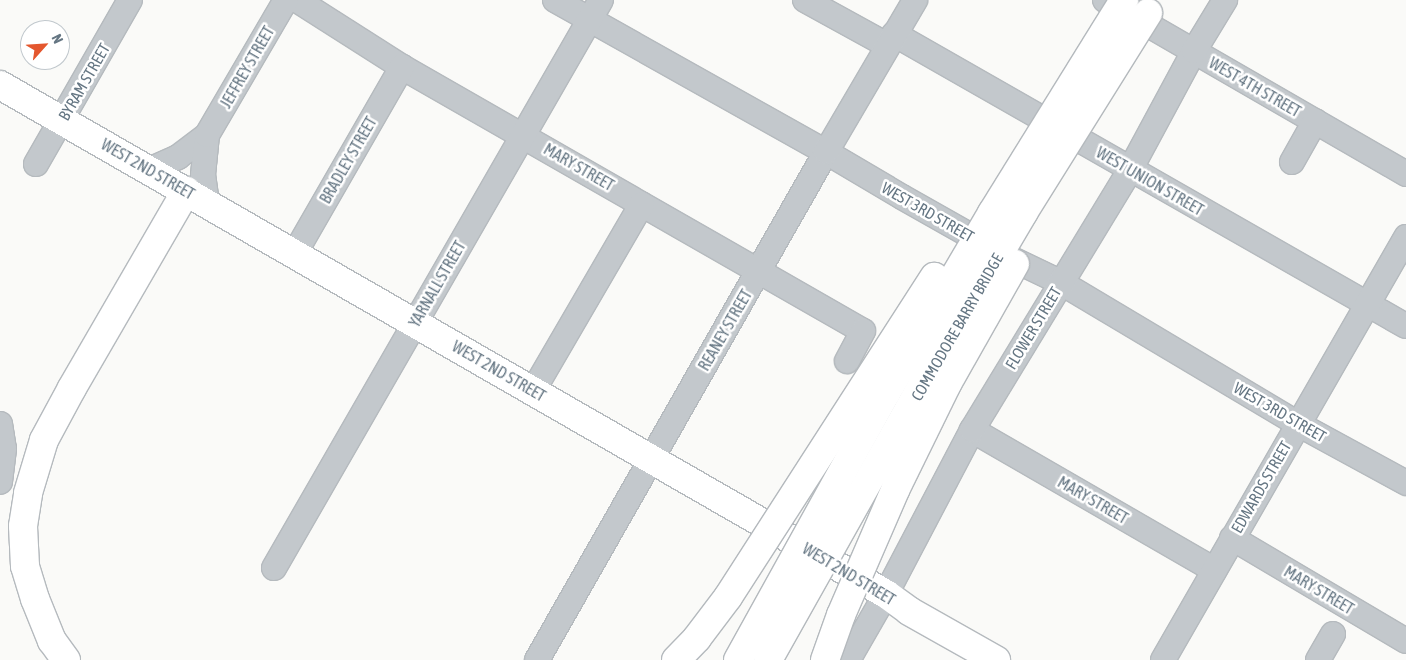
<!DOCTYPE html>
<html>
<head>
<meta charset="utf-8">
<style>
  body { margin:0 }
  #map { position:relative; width:1406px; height:660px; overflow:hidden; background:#fafaf8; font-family:"Asap Condensed",sans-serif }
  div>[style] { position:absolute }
  .roads { filter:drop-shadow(1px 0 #b5babe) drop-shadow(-1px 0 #b5babe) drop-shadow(0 1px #b5babe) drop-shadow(0 -1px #b5babe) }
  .minor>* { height:24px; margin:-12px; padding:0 12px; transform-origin:12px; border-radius:12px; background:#c3c8cc }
  .major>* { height:28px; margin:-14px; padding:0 14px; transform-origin:14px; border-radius:14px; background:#fff }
  .highway>* { height:28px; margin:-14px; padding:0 14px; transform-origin:14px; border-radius:14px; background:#fff }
  .bridges { filter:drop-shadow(1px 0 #b4b9bd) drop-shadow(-1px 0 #b4b9bd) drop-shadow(0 1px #b4b9bd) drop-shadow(0 -1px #b4b9bd) }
  .highway-bridge>* { height:28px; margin:-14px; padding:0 14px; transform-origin:14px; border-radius:14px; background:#fff }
  span { translate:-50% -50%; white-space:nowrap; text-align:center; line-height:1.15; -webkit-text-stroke:5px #fff; paint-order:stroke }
  .street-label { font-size:16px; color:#657683 }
  .north { position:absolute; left:20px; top:20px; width:50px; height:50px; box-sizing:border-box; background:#fff; border:1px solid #c1c8cd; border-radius:50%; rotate:64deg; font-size:14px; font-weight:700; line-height:20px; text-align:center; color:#657683 }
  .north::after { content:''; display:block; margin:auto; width:18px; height:22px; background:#e4572e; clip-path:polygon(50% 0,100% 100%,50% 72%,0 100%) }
</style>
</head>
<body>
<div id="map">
  <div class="roads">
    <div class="minor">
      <div style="left:297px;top:0;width:125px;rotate:32.5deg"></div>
      <div style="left:402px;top:67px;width:531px;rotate:29.8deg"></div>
      <div style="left:863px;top:331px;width:34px;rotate:118deg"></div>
      <div style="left:555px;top:0;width:311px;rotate:29.3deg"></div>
      <div style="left:826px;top:152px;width:88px;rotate:30.6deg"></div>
      <div style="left:902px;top:197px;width:124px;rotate:29.5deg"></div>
      <div style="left:1010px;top:258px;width:55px;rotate:25.6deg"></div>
      <div style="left:1060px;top:282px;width:277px;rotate:30.8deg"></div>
      <div style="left:1298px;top:424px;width:123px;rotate:28.6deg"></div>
      <div style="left:805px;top:0;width:94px;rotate:28.8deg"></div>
      <div style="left:1105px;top:0;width:348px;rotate:30deg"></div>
      <div style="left:894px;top:34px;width:589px;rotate:29.7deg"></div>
      <div style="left:1292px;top:162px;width:47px;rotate:-60.7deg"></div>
      <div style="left:36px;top:164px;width:189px;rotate:-60.2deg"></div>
      <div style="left:149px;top:170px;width:32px;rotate:-24deg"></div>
      <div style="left:178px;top:157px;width:36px;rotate:-37deg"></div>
      <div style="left:207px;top:203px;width:28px;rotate:-98deg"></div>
      <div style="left:203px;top:175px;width:40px;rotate:-84.3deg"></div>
      <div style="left:207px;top:135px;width:156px;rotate:-59.7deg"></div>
      <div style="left:295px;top:253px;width:215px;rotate:-60.1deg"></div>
      <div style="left:533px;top:391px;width:216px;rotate:-59.8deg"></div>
      <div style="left:0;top:424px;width:25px;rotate:81deg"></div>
      <div style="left:4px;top:449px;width:33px;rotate:97deg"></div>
      <div style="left:972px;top:430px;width:280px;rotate:30deg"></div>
      <div style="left:1232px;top:538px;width:202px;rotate:30.6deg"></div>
      <div style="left:274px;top:568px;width:655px;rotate:-60.07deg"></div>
      <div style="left:537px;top:660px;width:584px;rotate:-60.36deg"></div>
      <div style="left:826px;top:152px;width:176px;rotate:-59.6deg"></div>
      <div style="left:848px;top:660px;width:76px;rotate:-60.1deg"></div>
      <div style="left:886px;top:594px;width:185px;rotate:-62.3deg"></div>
      <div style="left:972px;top:430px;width:304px;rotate:-58.7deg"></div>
      <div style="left:1130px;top:170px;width:135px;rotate:-61.7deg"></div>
      <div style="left:1194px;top:51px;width:60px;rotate:-58.7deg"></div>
      <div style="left:1163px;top:660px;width:488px;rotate:-60.1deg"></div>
      <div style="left:1318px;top:660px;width:30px;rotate:-60deg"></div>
    </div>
    <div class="major">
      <div style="left:0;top:85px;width:1022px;rotate:29.88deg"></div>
      <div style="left:886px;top:594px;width:29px;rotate:36deg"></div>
      <div style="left:909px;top:611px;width:100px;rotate:29.4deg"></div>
    </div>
    <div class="highway">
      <div style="left:66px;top:660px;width:24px;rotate:-126deg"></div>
      <div style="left:52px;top:641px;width:45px;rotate:-112deg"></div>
      <div style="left:35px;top:599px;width:34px;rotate:-107deg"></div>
      <div style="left:25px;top:566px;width:40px;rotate:-92.9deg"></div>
      <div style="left:23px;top:526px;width:33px;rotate:-81deg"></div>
      <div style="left:28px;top:493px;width:55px;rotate:-73.2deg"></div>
      <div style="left:44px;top:440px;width:59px;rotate:-61.7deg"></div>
      <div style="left:72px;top:388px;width:228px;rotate:-59.9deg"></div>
    </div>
  </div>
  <div class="bridges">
    <div class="highway-bridge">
      <div style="left:676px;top:660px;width:30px;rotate:-46deg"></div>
      <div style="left:697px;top:638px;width:51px;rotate:-52.9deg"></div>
      <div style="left:728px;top:597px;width:381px;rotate:-57.2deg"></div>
      <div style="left:738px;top:660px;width:305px;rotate:-61deg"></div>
      <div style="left:886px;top:393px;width:209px;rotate:-59.5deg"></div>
      <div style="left:992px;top:213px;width:251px;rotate:-58.2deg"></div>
      <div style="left:768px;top:660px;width:337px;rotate:-60.7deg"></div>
      <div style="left:933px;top:366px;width:178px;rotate:-59.5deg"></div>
      <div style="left:1023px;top:213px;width:236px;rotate:-58deg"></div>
      <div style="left:825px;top:660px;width:48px;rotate:-70.4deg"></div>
      <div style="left:841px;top:615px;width:138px;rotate:-66.6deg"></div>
      <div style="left:896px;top:488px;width:116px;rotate:-63.9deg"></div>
      <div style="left:947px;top:384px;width:138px;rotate:-60.5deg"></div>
    </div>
  </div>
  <div class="street-label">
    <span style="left:247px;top:67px;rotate:-60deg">JEFFREY STREET</span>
    <span style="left:84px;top:82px;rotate:-60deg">BYRAM STREET</span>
    <span style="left:1255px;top:87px;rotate:30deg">WEST 4TH STREET</span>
    <span style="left:348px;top:160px;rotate:-60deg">BRADLEY STREET</span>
    <span style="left:579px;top:167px;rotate:30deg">MARY STREET</span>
    <span style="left:148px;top:169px;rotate:30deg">WEST 2ND STREET</span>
    <span style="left:1150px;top:181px;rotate:30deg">WEST UNION STREET</span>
    <span style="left:928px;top:212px;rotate:30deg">WEST 3RD STREET</span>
    <span style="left:437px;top:284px;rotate:-60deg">YARNALL STREET</span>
    <span style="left:957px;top:327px;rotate:-60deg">COMMODORE BARRY BRIDGE</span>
    <span style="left:1033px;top:328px;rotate:-59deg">FLOWER STREET</span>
    <span style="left:725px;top:330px;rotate:-60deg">REANEY STREET</span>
    <span style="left:499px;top:371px;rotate:30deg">WEST 2ND STREET</span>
    <span style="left:1280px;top:412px;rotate:30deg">WEST 3RD STREET</span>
    <span style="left:1261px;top:487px;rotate:-60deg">EDWARDS STREET</span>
    <span style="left:1093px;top:500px;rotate:30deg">MARY STREET</span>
    <span style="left:849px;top:574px;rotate:31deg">WEST 2ND STREET</span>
    <span style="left:1319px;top:590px;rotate:31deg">MARY STREET</span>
  </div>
  <div class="north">N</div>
</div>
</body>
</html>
